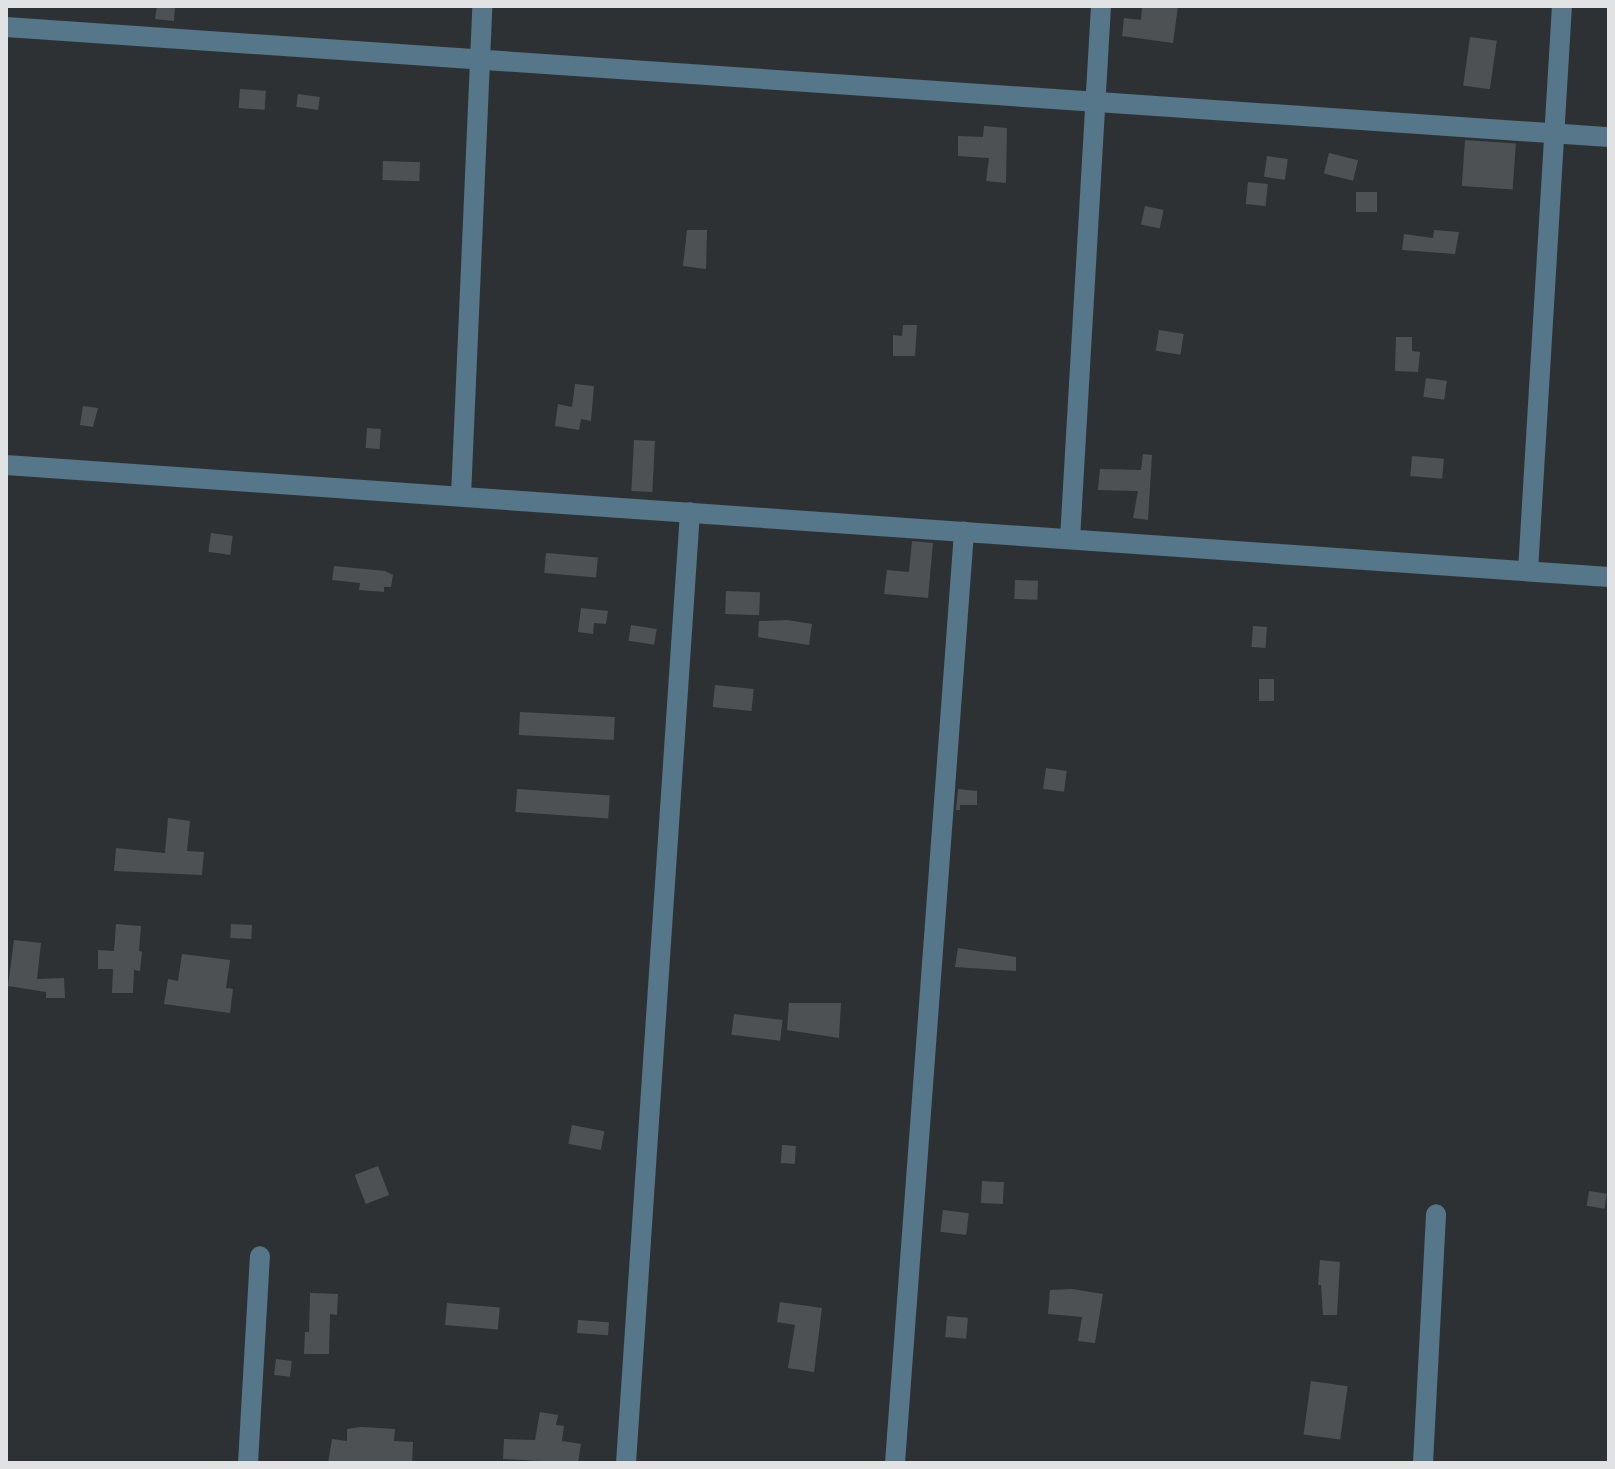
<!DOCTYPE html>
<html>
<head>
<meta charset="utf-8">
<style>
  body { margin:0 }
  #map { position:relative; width:1615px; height:1469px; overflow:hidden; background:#2e3133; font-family:Literata,serif }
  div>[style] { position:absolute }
  .building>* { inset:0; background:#4e5153; transform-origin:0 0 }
  .minor>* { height:20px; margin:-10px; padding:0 10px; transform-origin:10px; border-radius:10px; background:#567689 }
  span { translate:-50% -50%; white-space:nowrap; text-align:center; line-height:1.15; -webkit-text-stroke:6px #252729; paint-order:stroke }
  .frame { position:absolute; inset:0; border:8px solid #e0e2e3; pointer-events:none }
</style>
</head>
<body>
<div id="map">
  <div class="building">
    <div style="clip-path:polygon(157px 6px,175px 6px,174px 21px,155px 19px)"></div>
    <div style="clip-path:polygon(1142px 6px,1178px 6px,1173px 43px,1122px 36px,1124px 18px,1141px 20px)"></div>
    <div style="left:1470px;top:37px;width:27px;height:49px;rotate:8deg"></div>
    <div style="left:240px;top:89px;width:26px;height:19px;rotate:4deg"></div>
    <div style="left:298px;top:94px;width:22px;height:13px;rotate:8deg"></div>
    <div style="clip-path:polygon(984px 126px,1007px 128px,1006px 183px,986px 181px,989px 158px,958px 156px,958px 136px,983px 137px)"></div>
    <div style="left:1465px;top:140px;width:51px;height:46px;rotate:4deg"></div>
    <div style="left:1329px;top:153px;width:30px;height:21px;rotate:14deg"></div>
    <div style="left:1267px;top:156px;width:21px;height:21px;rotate:8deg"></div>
    <div style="left:383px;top:161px;width:37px;height:19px;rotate:2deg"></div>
    <div style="left:1248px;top:182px;width:20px;height:22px;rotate:6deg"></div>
    <div style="left:1356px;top:192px;width:21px;height:20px"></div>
    <div style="left:1145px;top:206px;width:19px;height:19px;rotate:12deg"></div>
    <div style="clip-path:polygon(687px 230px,707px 230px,706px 269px,683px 266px)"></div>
    <div style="clip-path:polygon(1434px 230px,1459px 232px,1455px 254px,1402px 250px,1404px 234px,1433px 238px)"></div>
    <div style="clip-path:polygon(903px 325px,917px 325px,915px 356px,893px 356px,893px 335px,902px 336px)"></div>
    <div style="left:1159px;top:330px;width:25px;height:21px;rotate:9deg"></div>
    <div style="clip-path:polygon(1396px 337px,1412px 337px,1412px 351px,1420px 352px,1418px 372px,1395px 371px)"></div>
    <div style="left:1426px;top:378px;width:21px;height:19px;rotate:8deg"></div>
    <div style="clip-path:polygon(575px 384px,594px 386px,591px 421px,581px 419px,579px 430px,555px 426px,558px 404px,572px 407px)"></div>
    <div style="clip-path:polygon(83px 406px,98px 408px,93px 427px,80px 425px)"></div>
    <div style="left:367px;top:428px;width:14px;height:20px;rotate:4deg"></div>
    <div style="left:634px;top:440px;width:21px;height:51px;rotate:3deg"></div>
    <div style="clip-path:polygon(1143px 454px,1152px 455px,1148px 520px,1133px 518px,1138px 491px,1098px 490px,1100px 469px,1141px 470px)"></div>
    <div style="left:1412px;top:456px;width:32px;height:20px;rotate:5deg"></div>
    <div style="left:211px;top:533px;width:22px;height:19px;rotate:8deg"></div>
    <div style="clip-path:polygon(912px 541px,933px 543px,928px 598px,884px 594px,887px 570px,909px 572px)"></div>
    <div style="left:546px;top:553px;width:52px;height:20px;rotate:5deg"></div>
    <div style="clip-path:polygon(334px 566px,385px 571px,393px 575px,391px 587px,384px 587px,384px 592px,359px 590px,360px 583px,332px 580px)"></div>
    <div style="left:1015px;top:580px;width:23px;height:19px;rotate:2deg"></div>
    <div style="left:726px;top:591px;width:34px;height:23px;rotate:2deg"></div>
    <div style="clip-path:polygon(581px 608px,608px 611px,606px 624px,594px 623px,593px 634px,578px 632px)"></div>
    <div style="clip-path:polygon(787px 620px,812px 624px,809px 645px,758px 637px,759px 621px)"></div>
    <div style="left:631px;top:625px;width:26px;height:16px;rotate:9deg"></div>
    <div style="left:1253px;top:626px;width:14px;height:21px;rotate:4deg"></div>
    <div style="left:1259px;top:679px;width:15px;height:22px"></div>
    <div style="left:715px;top:685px;width:39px;height:22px;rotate:6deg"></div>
    <div style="left:520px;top:712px;width:95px;height:23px;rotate:3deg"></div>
    <div style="left:1046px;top:768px;width:21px;height:21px;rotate:8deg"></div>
    <div style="left:517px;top:789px;width:93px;height:23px;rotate:4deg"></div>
    <div style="clip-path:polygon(958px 789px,977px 791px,977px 805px,960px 805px,960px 810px,956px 810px)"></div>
    <div style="clip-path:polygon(168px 818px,190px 821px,187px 851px,204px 852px,202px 875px,114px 871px,116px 848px,165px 853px)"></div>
    <div style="clip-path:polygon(116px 924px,141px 926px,139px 951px,142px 952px,140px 971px,134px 970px,133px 993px,112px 993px,113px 969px,98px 969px,98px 950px,114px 951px)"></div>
    <div style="left:231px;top:924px;width:21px;height:14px;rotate:3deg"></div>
    <div style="clip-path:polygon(14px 940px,41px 943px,37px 979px,64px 978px,65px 998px,46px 998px,46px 992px,8px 986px)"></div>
    <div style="clip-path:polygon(958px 948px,1016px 957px,1016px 971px,955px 967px)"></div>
    <div style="clip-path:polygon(182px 954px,230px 960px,226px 988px,233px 989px,230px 1013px,164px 1004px,168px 979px,178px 981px)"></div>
    <div style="clip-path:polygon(789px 1003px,841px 1003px,839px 1038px,787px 1030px)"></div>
    <div style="left:734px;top:1014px;width:49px;height:21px;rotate:7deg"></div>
    <div style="left:572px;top:1125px;width:33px;height:19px;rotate:11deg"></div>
    <div style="left:782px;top:1145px;width:14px;height:18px;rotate:4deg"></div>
    <div style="left:378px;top:1166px;width:31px;height:25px;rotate:69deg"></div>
    <div style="left:982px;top:1181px;width:22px;height:22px;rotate:3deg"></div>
    <div style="left:1589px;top:1191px;width:18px;height:15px;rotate:9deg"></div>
    <div style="left:943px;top:1210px;width:26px;height:22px;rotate:7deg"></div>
    <div style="clip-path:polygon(1320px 1260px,1340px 1262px,1337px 1315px,1323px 1315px,1321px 1285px,1318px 1285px)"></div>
    <div style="clip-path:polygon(1072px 1289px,1103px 1294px,1095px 1343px,1078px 1341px,1082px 1317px,1048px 1314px,1050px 1290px)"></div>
    <div style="clip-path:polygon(310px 1293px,338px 1294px,337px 1315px,330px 1314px,329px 1354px,304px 1354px,305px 1332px,309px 1332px)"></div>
    <div style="clip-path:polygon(780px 1302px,822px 1308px,814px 1372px,788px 1368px,795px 1325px,777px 1322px)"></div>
    <div style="left:447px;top:1303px;width:53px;height:22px;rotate:5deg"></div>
    <div style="left:947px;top:1316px;width:21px;height:21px;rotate:5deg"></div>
    <div style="left:578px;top:1320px;width:31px;height:13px;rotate:4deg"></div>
    <div style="left:276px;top:1359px;width:16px;height:16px;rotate:7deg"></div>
    <div style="left:1311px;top:1381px;width:37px;height:54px;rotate:8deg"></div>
    <div style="clip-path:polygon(540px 1412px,558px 1415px,556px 1425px,564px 1426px,562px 1441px,581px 1444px,578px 1463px,503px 1459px,504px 1439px,535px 1440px)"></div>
    <div style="clip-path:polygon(361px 1427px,395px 1429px,394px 1441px,413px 1442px,412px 1463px,328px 1463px,332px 1439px,347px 1441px,347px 1429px)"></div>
  </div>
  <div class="minor">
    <div style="left:6px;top:27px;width:1607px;rotate:3.93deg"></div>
    <div style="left:6px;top:465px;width:1607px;rotate:4deg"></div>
    <div style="left:461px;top:496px;width:490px;rotate:-87.5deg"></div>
    <div style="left:1070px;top:539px;width:534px;rotate:-86.67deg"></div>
    <div style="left:1528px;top:571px;width:566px;rotate:-86.56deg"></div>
    <div style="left:248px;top:1463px;width:207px;rotate:-86.7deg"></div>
    <div style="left:626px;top:1463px;width:953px;rotate:-86.15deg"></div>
    <div style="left:895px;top:1463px;width:934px;rotate:-85.76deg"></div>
    <div style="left:1423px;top:1463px;width:249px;rotate:-87deg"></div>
  </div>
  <div class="frame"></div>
</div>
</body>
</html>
